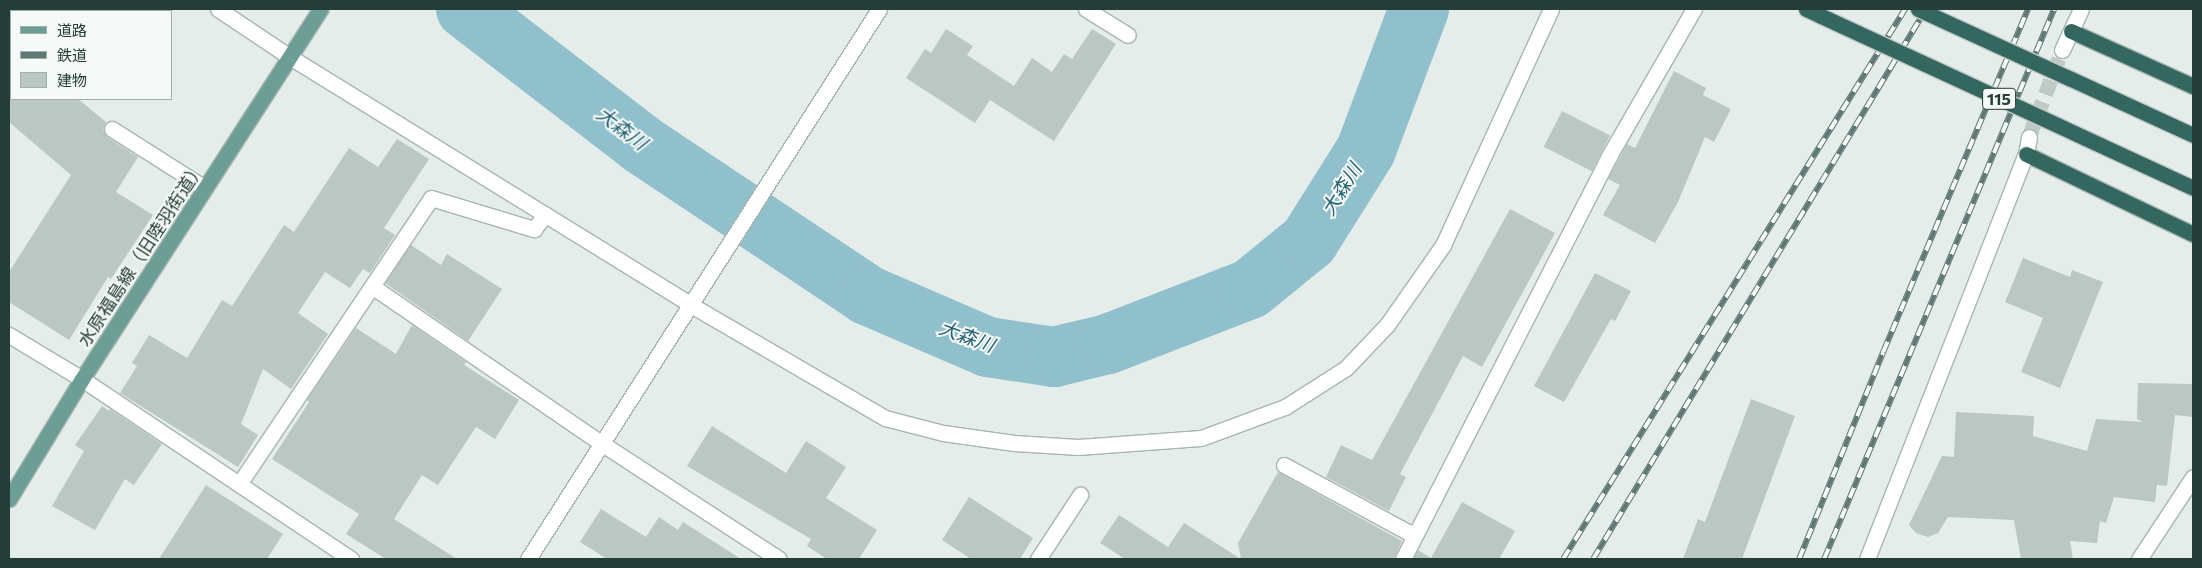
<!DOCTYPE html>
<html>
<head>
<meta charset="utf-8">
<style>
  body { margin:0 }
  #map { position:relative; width:2202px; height:568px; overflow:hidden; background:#e4ede9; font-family:Commissioner,"Noto Sans JP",sans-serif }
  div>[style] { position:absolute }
  .river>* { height:60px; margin:-30px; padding:0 30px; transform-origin:30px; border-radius:30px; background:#91c0cd }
  .building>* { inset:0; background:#bac7c3; transform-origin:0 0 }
  .minor-tunnel>* { height:15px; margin-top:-7.5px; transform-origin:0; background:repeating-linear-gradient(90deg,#becac6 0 15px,transparent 0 23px) }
  .roads { filter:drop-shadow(1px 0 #a7b5b0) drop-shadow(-1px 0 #a7b5b0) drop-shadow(0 1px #a7b5b0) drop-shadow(0 -1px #a7b5b0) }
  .minor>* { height:15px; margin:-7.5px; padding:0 7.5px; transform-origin:7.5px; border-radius:7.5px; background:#fff }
  .major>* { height:15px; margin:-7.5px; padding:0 7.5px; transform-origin:7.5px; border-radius:7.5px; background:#6c9e95 }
  .highway>* { height:15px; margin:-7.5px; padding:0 7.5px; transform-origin:7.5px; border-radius:7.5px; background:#33675f }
  .rail>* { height:5.5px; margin-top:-2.75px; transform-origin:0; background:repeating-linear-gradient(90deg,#f5f9f7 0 11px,#607873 0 22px); box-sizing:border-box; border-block:1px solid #607873 }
  .bridges { filter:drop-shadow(1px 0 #c2c9c7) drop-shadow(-1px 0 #c2c9c7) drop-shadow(0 1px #c2c9c7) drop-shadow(0 -1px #c2c9c7) }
  .highway-bridge>* { height:15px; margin:-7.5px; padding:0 7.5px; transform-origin:7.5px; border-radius:7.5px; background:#33675f }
  span { translate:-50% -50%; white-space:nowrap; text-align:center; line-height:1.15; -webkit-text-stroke:4px #f5f9f7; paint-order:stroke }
  .shield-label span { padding:1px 4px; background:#f5f9f7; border:1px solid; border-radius:4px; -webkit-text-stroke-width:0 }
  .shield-label { font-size:16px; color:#253d38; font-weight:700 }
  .street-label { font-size:18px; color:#253d38 }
  .water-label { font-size:19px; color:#236275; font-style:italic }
  .frame { position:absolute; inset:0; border:10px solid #253d38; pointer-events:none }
  .legend { position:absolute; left:10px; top:10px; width:162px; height:90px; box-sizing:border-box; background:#f5f9f7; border:1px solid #a2aeab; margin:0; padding:6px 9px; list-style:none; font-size:15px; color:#253d38 }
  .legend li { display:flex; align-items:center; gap:10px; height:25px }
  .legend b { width:25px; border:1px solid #a2aeab }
</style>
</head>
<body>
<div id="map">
  <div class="river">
    <div style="left:466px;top:9px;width:221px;rotate:37.6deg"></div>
    <div style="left:641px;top:144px;width:272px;rotate:33.7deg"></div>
    <div style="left:867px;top:295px;width:132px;rotate:23.3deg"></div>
    <div style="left:988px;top:347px;width:67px;rotate:8.6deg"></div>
    <div style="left:1054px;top:357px;width:56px;rotate:-13.5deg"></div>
    <div style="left:1108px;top:344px;width:152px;rotate:-21.2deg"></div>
    <div style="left:1250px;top:289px;width:76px;rotate:-39.1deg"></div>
    <div style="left:1309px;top:241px;width:107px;rotate:-57.9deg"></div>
    <div style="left:1366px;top:150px;width:151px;rotate:-69.4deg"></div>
  </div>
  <div class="building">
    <div style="clip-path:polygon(946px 29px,973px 46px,967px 55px,1014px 86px,1032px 58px,1052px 72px,1064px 54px,1072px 59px,1092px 29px,1116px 44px,1054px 141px,990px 100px,975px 123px,906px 78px,925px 49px,931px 53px)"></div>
    <div style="clip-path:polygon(1674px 71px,1706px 88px,1703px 95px,1731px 109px,1714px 142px,1705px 137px,1678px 202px,1655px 243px,1603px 215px,1620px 185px,1608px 179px,1627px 144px,1635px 148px)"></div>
    <div style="clip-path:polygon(9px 99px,78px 99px,106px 122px,103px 129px,107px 137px,138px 157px,116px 192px,153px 215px,111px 279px,108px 277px,69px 340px,9px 302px,9px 272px,71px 175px,9px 122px)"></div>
    <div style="left:1562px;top:111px;width:54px;height:40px;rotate:27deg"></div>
    <div style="clip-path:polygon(397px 139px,429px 159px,384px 228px,395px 235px,370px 273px,363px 269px,350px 288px,325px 272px,298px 313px,328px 334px,291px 389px,263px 369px,241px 424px,258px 435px,238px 467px,120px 393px,137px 366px,132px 363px,149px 335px,187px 358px,222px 300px,232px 306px,284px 225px,294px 232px,349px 148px,378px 167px)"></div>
    <div style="clip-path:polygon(1510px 209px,1555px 233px,1482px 367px,1463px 356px,1400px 474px,1406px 477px,1389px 511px,1326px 477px,1341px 445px,1372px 460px)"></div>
    <div style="clip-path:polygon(411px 245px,441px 265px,447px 254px,502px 289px,468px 341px,385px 283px)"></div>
    <div style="clip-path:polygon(2023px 258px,2070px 277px,2072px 270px,2103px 282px,2060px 388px,2021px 372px,2043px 318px,2005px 302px)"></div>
    <div style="clip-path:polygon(1595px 273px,1631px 291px,1615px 321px,1611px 319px,1564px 402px,1534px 386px)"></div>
    <div style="clip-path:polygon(412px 325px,466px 362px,464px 365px,519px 400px,495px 439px,476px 427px,438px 485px,422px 475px,394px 519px,457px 559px,386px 559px,346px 534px,359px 514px,272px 459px,309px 402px,307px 400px,356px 328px,396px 354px)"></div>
    <div style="clip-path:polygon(2138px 383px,2193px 384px,2193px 417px,2175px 415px,2167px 486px,2157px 485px,2155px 502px,2114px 497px,2106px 523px,2100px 521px,2097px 543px,2070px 541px,2073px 559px,2021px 559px,2014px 520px,1948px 517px,1938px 533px,1928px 537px,1916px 533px,1909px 525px,1942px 456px,1954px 457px,1956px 412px,2034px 416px,2033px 436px,2087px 451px,2096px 419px,2143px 422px,2137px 419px)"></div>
    <div style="clip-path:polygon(1751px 399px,1795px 416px,1742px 559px,1683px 559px,1698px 519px,1705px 522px)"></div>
    <div style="clip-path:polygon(102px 406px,109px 411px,110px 409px,162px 444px,134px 485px,125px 479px,95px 530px,52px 506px,84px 451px,75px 445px)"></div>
    <div style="clip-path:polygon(712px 426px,786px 473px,806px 441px,846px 467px,826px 498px,877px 530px,859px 559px,827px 559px,807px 546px,811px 539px,687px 466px)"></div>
    <div style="clip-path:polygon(1278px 472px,1402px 541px,1394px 559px,1241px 559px,1238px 543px)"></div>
    <div style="clip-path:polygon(206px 485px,283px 534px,267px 559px,159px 559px)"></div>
    <div style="clip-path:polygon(969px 497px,1033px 538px,1020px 559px,971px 559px,942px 540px)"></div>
    <div style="clip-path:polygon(1462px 502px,1515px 531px,1499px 559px,1413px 559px,1418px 550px,1431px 558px)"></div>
    <div style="clip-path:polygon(601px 509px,646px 537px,659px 517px,678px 530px,683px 522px,741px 559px,607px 559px,580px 542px)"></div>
    <div style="clip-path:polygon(1119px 515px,1168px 547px,1184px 523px,1241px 559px,1125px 559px,1100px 543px)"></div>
  </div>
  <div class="minor-tunnel">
    <div style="left:2029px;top:137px;width:93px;rotate:-69.2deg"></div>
  </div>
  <div class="roads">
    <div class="minor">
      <div style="left:218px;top:9px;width:87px;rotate:33.7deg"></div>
      <div style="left:290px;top:57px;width:471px;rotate:31.7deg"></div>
      <div style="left:691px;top:305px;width:225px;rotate:30.2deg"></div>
      <div style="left:885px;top:418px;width:60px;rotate:14.5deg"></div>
      <div style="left:943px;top:433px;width:72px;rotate:8deg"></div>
      <div style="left:1014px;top:443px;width:64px;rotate:3.6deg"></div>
      <div style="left:1078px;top:447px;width:123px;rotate:-4.2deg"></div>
      <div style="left:1201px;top:438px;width:90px;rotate:-20.3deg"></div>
      <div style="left:1285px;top:407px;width:72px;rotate:-32.6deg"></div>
      <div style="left:1346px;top:368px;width:59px;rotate:-46.4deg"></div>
      <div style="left:1387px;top:325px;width:98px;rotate:-55deg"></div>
      <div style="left:1443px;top:245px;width:260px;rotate:-65.4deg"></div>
      <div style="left:1086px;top:9px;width:49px;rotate:31.8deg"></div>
      <div style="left:2062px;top:50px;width:45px;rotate:-65.1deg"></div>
      <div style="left:112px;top:129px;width:110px;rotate:32.4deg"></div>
      <div style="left:373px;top:287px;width:276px;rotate:34.4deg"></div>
      <div style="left:601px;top:443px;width:212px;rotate:33.1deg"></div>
      <div style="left:9px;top:335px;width:85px;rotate:31.1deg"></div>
      <div style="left:82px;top:379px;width:324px;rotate:33.8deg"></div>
      <div style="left:1284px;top:465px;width:141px;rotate:28.4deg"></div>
      <div style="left:1408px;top:532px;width:8px;rotate:7deg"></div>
      <div style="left:239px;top:484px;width:344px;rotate:-56.1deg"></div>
      <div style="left:431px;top:198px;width:108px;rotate:16.8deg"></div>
      <div style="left:534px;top:229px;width:18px;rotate:-52deg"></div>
      <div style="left:528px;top:559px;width:652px;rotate:-57.45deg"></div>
      <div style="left:1038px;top:559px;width:77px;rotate:-56.7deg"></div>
      <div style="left:1403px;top:559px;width:453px;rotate:-62.9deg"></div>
      <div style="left:1609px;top:156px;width:170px;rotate:-60deg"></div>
      <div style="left:1867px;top:559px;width:435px;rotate:-68.6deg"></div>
      <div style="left:2026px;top:154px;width:17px;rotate:-80deg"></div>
      <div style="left:2139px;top:559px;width:98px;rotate:-56.6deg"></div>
    </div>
    <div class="major">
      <div style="left:9px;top:499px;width:140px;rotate:-58.7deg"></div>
      <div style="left:82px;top:379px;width:440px;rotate:-57.2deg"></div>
    </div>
    <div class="highway">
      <div style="left:2071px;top:31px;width:134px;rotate:24.3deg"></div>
      <div style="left:2026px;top:154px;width:185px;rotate:25.6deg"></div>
    </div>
  </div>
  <div class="rail">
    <div style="left:1563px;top:559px;width:648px;rotate:-58.13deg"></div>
    <div style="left:1593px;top:559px;width:643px;rotate:-58.81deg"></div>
    <div style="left:1799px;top:559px;width:223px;rotate:-67.9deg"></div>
    <div style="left:1883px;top:352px;width:372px;rotate:-67.1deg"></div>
    <div style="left:1824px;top:559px;width:596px;rotate:-67.31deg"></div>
  </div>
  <div class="bridges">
    <div class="highway-bridge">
      <div style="left:1806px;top:9px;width:426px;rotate:24.8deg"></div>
      <div style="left:1918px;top:9px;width:302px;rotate:24.6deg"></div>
    </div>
  </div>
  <div class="shield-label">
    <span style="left:1999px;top:99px">115</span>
  </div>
  <div class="street-label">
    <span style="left:141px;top:254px;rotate:-57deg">水原福島線（旧陸羽街道）</span>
  </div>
  <div class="water-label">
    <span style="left:622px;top:128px;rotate:37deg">大森川</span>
    <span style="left:1341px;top:189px;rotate:-58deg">大森川</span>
    <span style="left:967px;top:336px;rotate:20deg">大森川</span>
  </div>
  <div class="frame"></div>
  <ul class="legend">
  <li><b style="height:6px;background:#6c9e95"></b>道路</li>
  <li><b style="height:6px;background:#607873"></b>鉄道</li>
  <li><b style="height:14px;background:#bac7c3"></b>建物</li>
  </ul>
</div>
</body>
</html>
